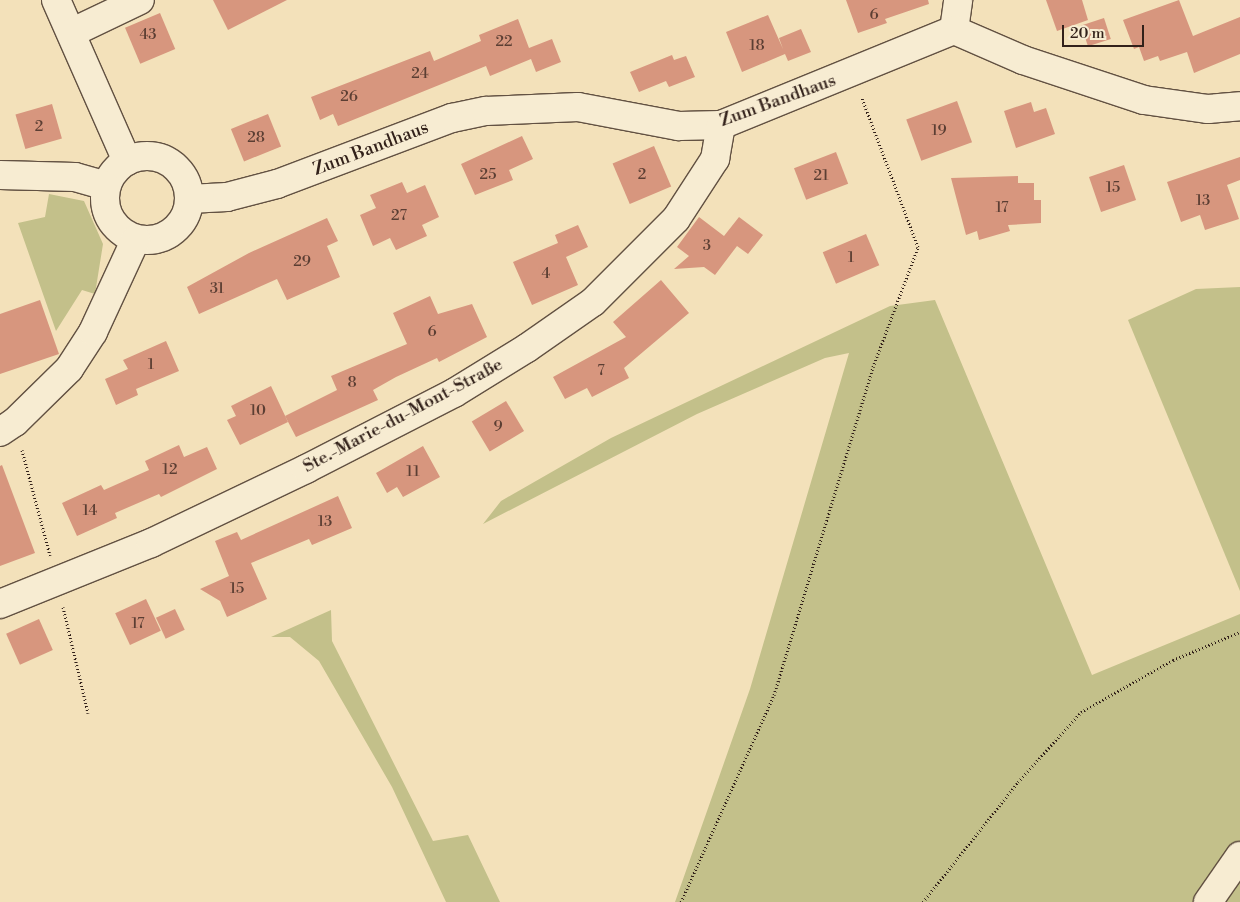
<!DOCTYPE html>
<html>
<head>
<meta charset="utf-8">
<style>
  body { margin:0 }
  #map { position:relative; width:1240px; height:902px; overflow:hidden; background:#f3e1ba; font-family:"Libre Bodoni",serif }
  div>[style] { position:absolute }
  .green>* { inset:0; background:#c3c08a }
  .building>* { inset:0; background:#d7967e; transform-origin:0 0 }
  .path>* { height:3px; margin-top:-1.5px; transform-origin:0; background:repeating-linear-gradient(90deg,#32211a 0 1px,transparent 0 3.5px) }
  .roads { filter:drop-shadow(1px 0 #625142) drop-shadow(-1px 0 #625142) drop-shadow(0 1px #625142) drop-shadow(0 -1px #625142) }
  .minor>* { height:28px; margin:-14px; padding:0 14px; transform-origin:14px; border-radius:14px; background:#f7ecd2 }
  .minor>.ring { margin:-14px; padding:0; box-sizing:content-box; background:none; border:28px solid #f7ecd2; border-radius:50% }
  span { translate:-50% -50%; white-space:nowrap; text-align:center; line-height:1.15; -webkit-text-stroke:4px #f7ecd2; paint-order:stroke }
  .number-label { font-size:15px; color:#5b3e33 }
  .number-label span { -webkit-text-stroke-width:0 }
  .street-label { font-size:18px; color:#32211a }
  .scale { position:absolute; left:1062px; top:25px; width:82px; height:22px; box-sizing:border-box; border:2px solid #32211a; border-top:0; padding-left:6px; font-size:15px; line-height:18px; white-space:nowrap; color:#32211a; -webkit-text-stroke:4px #f7ecd2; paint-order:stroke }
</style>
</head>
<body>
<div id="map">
  <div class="green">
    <div style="clip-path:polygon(49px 194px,84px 201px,103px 244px,95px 294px,82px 290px,56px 331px,18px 223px,45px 217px)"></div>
    <div style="clip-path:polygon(1240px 287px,1240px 591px,1128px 320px,1196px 289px)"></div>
    <div style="clip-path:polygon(935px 300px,1092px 675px,1240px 614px,1240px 902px,675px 902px,750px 689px,849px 353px,825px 358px,697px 414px,483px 524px,501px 501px,611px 438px,890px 306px)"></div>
    <div style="clip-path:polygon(331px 610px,332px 641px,433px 841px,468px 835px,500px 902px,446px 902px,392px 787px,319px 661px,290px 637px,271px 637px)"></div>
  </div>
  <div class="building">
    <div style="clip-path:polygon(213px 0,287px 0,228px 30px)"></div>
    <div style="clip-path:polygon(846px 0,928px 0,929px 4px,885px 19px,887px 23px,858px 33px)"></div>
    <div style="clip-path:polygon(1046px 0,1082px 0,1088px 20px,1057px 31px)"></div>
    <div style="clip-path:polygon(1179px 0,1193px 36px,1240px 17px,1240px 54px,1194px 73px,1187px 52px,1160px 61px,1158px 56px,1144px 61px,1139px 47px,1134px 49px,1123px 20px)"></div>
    <div style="left:160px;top:13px;width:39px;height:38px;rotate:67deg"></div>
    <div style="clip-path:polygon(768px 15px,783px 49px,779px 38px,801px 29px,811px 52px,788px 61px,785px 54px,742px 72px,726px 32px)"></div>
    <div style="left:1104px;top:18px;width:22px;height:24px;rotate:72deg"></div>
    <div style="clip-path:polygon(518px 19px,529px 48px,552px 39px,561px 62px,536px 72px,531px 59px,490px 76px,486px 66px,338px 126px,333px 114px,320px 120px,311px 97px,430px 51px,434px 61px,481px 41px,479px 35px)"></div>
    <div style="clip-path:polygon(672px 55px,674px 60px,686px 56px,695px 77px,669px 87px,666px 81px,639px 92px,630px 72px)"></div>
    <div style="left:957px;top:101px;width:44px;height:54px;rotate:70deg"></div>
    <div style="clip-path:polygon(1031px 102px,1034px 112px,1046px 108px,1055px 134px,1016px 148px,1004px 111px)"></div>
    <div style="left:52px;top:104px;width:36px;height:38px;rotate:74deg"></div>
    <div style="left:268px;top:114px;width:35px;height:40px;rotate:68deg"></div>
    <div style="clip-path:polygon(522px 136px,533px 159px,509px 170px,513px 180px,475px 195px,461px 164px)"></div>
    <div style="left:654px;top:146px;width:44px;height:45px;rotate:67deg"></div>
    <div style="left:836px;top:152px;width:34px;height:45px;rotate:69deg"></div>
    <div style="clip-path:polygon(1240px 157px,1240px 180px,1227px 185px,1239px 219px,1205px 230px,1200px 215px,1181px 222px,1167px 182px)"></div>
    <div style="left:1124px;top:165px;width:37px;height:37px;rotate:71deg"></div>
    <div style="clip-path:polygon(1018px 176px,1018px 183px,1034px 183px,1034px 200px,1041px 200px,1041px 223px,1008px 225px,1010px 231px,979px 240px,977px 231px,966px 235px,951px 178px)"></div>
    <div style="clip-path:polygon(402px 182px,407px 193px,425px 185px,439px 217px,422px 225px,427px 236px,396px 250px,390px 238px,373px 246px,360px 215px,376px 208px,370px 195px)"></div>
    <div style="clip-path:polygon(699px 217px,724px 236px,739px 217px,763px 235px,748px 254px,737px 246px,715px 275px,704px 267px,674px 269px,689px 256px,677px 247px)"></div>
    <div style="clip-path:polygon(327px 218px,338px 241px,327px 246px,340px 277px,287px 300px,277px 279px,199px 314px,187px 287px,249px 253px)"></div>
    <div style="clip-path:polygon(578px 225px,588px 247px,566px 257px,578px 285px,532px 305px,513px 262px,558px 243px,555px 235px)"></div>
    <div style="left:866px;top:234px;width:34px;height:47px;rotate:67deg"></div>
    <div style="clip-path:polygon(661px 280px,689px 313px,624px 368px,629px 378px,592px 397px,587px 388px,565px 399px,553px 377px,626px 337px,613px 322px)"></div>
    <div style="clip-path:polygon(430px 296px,438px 314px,472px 304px,487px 337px,439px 362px,437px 358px,396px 377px,373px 390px,378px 400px,296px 437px,285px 416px,337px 390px,331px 376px,407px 344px,393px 313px)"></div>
    <div style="clip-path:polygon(40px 300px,59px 354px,0 374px,0 314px)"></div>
    <div style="clip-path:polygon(166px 341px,179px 371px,136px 389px,138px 395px,116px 405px,105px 379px,128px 369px,123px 360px)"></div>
    <div style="clip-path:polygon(271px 386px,288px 422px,240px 445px,227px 420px,236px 416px,231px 406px)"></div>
    <div style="left:506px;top:401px;width:35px;height:40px;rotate:59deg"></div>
    <div style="clip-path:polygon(179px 445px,184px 457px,207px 447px,217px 469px,161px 497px,159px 494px,115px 513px,117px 518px,77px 536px,62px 503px,101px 485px,104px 490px,149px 470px,145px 461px)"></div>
    <div style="clip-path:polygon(423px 446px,440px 477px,403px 497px,397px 487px,387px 493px,376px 473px)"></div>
    <div style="clip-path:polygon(2px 465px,35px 553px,0 566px,0 466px)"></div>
    <div style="clip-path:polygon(338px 496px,352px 528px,312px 545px,309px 539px,251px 563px,267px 599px,227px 617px,220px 601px,200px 589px,229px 576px,215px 541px,237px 532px,241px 540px)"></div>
    <div style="left:146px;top:599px;width:35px;height:34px;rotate:65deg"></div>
    <div style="left:175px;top:609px;width:23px;height:21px;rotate:65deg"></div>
    <div style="left:39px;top:619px;width:34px;height:36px;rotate:66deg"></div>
  </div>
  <div class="path">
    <div style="left:22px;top:450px;width:109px;rotate:75.1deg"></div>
    <div style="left:63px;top:607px;width:109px;rotate:76.7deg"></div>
    <div style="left:681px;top:902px;width:227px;rotate:-65.8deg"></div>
    <div style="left:774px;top:695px;width:343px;rotate:-73.2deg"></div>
    <div style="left:873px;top:367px;width:128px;rotate:-69.4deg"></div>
    <div style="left:918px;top:247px;width:159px;rotate:-110.6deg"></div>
    <div style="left:923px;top:902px;width:153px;rotate:-51.6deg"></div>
    <div style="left:1018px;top:782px;width:94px;rotate:-48deg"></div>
    <div style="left:1081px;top:712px;width:106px;rotate:-29.5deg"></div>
    <div style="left:1173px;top:660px;width:73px;rotate:-22.7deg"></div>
  </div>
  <div class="roads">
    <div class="minor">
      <div style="left:56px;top:0;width:176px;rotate:66.2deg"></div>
      <div style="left:954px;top:30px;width:30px;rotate:-82deg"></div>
      <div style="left:73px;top:32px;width:74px;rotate:-25.5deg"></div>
      <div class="ring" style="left:105px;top:156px;width:56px;height:56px"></div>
      <div style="left:0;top:175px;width:75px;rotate:1.5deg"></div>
      <div style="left:75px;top:177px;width:32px;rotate:16deg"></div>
      <div style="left:189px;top:199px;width:38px;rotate:-3deg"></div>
      <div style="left:227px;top:197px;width:52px;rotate:-14.6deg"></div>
      <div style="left:277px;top:184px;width:187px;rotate:-20.7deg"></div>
      <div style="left:452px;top:118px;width:35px;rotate:-12deg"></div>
      <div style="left:486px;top:111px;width:92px;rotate:-2.5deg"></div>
      <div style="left:578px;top:107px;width:103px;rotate:10.7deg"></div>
      <div style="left:679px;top:126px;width:42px;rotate:-1.4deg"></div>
      <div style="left:721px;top:125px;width:252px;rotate:-22.2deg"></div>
      <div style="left:954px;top:30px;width:75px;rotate:23.5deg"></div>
      <div style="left:1023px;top:60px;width:127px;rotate:18.3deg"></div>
      <div style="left:1144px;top:100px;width:65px;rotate:8deg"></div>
      <div style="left:1208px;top:109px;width:32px;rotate:-5deg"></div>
      <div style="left:0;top:432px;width:18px;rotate:-34deg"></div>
      <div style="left:15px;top:422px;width:76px;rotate:-44.5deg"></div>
      <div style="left:69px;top:369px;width:44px;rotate:-57deg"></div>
      <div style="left:93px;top:332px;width:102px;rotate:-65.2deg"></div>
      <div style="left:0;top:604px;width:163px;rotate:-22deg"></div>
      <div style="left:151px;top:543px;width:172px;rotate:-25.5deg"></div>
      <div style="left:306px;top:469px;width:166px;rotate:-27.2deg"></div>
      <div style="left:454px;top:393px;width:86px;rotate:-31.7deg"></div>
      <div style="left:527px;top:348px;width:80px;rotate:-34.9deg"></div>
      <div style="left:593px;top:302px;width:117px;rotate:-45deg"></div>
      <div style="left:676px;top:219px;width:72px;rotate:-57deg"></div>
      <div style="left:715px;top:159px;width:35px;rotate:-80deg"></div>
      <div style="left:1208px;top:902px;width:56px;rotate:-55.2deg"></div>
    </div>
  </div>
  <div class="number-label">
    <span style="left:874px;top:15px">6</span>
    <span style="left:148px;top:35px">43</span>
    <span style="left:504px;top:42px">22</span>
    <span style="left:757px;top:46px">18</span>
    <span style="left:420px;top:74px">24</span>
    <span style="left:349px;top:97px">26</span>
    <span style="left:39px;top:127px">2</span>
    <span style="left:939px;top:131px">19</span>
    <span style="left:256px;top:138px">28</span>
    <span style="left:488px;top:175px">25</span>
    <span style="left:642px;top:175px">2</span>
    <span style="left:821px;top:176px">21</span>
    <span style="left:1113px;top:188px">15</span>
    <span style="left:1203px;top:201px">13</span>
    <span style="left:1002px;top:208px">17</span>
    <span style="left:399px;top:216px">27</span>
    <span style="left:707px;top:246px">3</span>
    <span style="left:851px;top:258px">1</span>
    <span style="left:302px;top:262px">29</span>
    <span style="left:546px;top:274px">4</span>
    <span style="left:217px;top:289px">31</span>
    <span style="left:432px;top:332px">6</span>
    <span style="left:151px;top:365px">1</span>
    <span style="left:601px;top:371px">7</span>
    <span style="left:352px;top:383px">8</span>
    <span style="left:258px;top:411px">10</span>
    <span style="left:498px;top:427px">9</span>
    <span style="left:170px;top:470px">12</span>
    <span style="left:413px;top:472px">11</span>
    <span style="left:90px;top:511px">14</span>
    <span style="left:325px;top:522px">13</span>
    <span style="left:237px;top:589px">15</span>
    <span style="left:138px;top:624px">17</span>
  </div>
  <div class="street-label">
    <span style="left:778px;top:101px;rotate:-20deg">Zum Bandhaus</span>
    <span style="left:371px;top:149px;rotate:-21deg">Zum Bandhaus</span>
    <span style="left:403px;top:416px;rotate:-28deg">Ste.-Marie-du-Mont-Straße</span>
  </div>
  <div class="scale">20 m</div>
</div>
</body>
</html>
